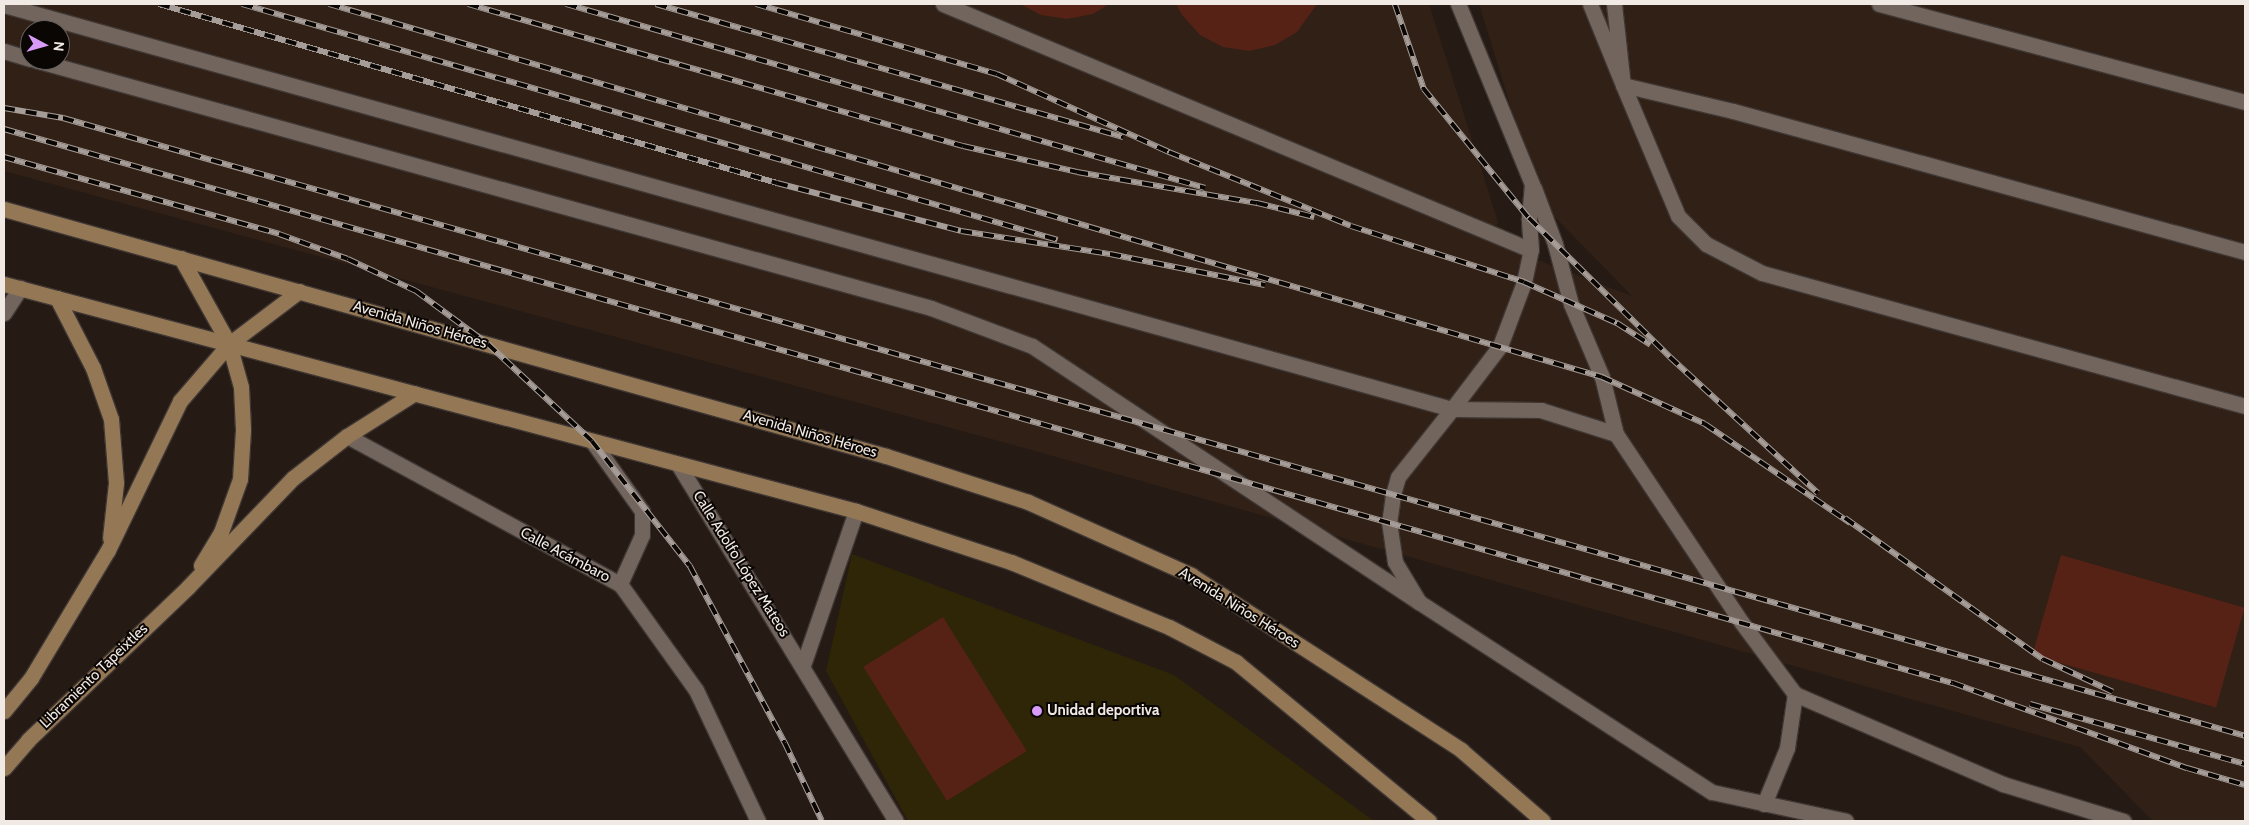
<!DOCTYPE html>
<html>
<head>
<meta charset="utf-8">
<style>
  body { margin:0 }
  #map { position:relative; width:2249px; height:825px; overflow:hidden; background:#251a14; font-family:Cabin,sans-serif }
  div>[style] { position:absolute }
  .built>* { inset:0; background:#302016 }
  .green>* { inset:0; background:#2e2607 }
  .building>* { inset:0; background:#562216; transform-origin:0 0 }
  .roads { filter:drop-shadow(1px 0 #3f3734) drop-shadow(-1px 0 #3f3734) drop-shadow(0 1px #3f3734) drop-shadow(0 -1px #3f3734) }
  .lane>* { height:15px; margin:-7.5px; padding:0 7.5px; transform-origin:7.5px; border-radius:7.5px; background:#72655d }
  .street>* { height:15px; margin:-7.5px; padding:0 7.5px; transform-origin:7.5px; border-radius:7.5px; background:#72655d }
  .secondary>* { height:15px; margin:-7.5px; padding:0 7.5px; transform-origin:7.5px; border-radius:7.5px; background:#947855 }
  .rail>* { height:5.5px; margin-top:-2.75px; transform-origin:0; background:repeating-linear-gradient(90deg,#0a0604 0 11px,#a69d98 0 22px); box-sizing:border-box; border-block:1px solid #a69d98 }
  .dots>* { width:14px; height:14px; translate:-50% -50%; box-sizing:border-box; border:2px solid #0a0604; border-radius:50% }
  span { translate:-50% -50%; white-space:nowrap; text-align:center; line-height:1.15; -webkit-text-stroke:4px #0a0604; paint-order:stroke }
  .street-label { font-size:15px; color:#f1e9e4 }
  .poi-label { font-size:15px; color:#f1e9e4; font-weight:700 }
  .left { translate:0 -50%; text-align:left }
  .frame { position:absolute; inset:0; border:5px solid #f1e9e4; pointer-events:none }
  .north { position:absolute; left:20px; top:20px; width:50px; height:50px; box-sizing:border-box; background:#0a0604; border:1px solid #66615e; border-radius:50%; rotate:96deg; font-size:14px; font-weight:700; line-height:20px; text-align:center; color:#f1e9e4 }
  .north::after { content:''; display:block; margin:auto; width:18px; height:22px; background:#d89bf8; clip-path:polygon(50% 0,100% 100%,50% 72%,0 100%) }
</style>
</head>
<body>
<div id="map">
  <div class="built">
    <div style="clip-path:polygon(evenodd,4px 4px,1429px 4px,1498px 222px,1493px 243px,1632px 296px,1540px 202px,1479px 4px,2245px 4px,2245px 821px,2153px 821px,2080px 747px,1028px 449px,4px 171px,4px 4px,30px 30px,60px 30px,60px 60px,30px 60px,30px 30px)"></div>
  </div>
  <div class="green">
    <div style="clip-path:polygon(852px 554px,1174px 675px,1374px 821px,908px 821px,826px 671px)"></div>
  </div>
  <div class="building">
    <div style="clip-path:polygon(1020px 4px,1109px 4px,1093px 14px,1067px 19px,1041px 15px)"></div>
    <div style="clip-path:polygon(1176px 4px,1317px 4px,1297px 32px,1275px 45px,1249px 51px,1223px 47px,1200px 35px,1182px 15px)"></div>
    <div style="left:2061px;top:555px;width:191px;height:104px;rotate:16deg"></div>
    <div style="left:943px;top:617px;width:158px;height:94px;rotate:58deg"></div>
  </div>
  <div class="roads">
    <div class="lane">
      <div style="left:943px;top:4px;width:637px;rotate:22.7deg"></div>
      <div style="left:1590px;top:4px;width:87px;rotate:67.8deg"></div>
      <div style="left:1623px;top:85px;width:113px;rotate:13.3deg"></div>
      <div style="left:1733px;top:111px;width:531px;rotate:15.4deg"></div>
      <div style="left:1614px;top:4px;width:81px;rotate:83.7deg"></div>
      <div style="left:1623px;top:85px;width:142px;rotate:67.2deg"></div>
      <div style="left:1678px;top:216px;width:40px;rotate:45deg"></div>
      <div style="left:1706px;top:244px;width:63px;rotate:27.4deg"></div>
      <div style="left:1762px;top:273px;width:501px;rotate:15.4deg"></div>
      <div style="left:1879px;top:4px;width:379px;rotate:15deg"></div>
      <div style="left:4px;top:5px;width:1503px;rotate:15.59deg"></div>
      <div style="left:1452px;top:409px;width:79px;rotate:-52.7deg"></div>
      <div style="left:1500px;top:346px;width:68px;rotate:-69.4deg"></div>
      <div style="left:1524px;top:282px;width:33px;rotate:-78deg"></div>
      <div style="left:1531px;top:250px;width:32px;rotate:-94deg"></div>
      <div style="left:1529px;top:218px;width:34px;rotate:-85deg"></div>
      <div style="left:1532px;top:184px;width:195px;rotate:-112.3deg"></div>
      <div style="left:4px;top:51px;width:27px;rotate:17deg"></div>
      <div style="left:35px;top:60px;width:930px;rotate:15.47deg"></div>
      <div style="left:931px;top:308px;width:108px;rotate:20.6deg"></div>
      <div style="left:1032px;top:346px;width:464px;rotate:33.5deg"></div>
      <div style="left:1534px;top:188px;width:60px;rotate:69.4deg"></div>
      <div style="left:1555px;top:244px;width:62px;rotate:75.1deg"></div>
      <div style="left:1571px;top:304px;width:79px;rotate:67deg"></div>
      <div style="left:1602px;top:377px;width:59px;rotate:76.2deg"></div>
      <div style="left:1616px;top:434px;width:227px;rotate:56.3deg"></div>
      <div style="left:1742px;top:623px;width:89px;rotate:53.3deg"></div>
      <div style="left:1795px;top:694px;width:227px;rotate:23.4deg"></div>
      <div style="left:2003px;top:784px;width:126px;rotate:17.1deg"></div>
      <div style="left:1616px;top:434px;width:79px;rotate:-162.3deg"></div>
      <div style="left:1541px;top:410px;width:89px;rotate:-179.4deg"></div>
      <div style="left:1452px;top:409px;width:87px;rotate:128.5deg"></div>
      <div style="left:1398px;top:477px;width:19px;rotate:106deg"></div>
      <div style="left:1393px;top:495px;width:27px;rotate:98deg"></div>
      <div style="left:1389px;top:522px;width:40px;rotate:81.5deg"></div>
      <div style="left:1395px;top:562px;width:47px;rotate:59deg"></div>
      <div style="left:1419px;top:602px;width:349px;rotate:33deg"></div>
      <div style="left:1712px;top:792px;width:137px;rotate:12.2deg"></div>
      <div style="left:1764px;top:804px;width:61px;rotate:-67.7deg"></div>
      <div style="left:1787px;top:748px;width:55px;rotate:-81.6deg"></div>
    </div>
    <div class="street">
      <div style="left:4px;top:313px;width:30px;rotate:-57deg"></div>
      <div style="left:347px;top:436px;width:311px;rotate:28.5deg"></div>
      <div style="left:620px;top:584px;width:130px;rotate:54.4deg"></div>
      <div style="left:696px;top:690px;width:145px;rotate:64.7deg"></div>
      <div style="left:592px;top:441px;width:86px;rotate:54.5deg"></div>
      <div style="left:642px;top:511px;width:24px;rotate:90deg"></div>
      <div style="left:642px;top:535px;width:54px;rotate:114.2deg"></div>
      <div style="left:678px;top:464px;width:418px;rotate:58.6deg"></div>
      <div style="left:803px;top:665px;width:163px;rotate:-71deg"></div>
    </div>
    <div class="secondary">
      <div style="left:4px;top:209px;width:916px;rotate:15.64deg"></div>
      <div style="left:886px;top:456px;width:149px;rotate:17.9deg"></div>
      <div style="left:1028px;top:502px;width:179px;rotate:24.1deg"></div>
      <div style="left:1191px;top:575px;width:322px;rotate:32.9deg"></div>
      <div style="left:1461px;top:750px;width:108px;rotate:40.9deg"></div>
      <div style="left:181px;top:258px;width:98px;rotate:60.8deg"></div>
      <div style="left:229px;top:344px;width:45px;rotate:74.4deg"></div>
      <div style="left:241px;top:387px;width:43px;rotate:87.3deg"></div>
      <div style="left:243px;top:430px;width:49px;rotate:93.5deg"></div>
      <div style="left:240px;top:479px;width:56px;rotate:109.7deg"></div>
      <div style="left:221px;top:532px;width:39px;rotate:121deg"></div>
      <div style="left:4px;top:284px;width:882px;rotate:14.92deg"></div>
      <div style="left:856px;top:511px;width:163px;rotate:18.2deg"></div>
      <div style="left:1011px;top:562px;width:171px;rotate:22.4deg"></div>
      <div style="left:1169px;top:627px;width:76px;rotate:27.6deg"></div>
      <div style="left:1236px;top:662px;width:250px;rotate:39.5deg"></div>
      <div style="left:57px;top:298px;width:79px;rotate:62.8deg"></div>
      <div style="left:93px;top:368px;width:54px;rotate:70.6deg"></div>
      <div style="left:111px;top:419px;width:64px;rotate:85.5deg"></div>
      <div style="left:116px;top:483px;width:55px;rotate:96.2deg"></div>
      <div style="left:4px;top:711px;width:43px;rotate:-50.7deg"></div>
      <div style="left:31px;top:678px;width:149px;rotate:-59deg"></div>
      <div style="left:108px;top:550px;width:165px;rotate:-64.2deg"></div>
      <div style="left:180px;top:401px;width:75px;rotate:-49.3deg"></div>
      <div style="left:229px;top:344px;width:88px;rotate:-37.1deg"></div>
      <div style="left:4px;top:768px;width:37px;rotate:-49deg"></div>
      <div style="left:28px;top:740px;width:221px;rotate:-43.7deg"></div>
      <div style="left:188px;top:587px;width:151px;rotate:-46.1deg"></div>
      <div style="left:293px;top:478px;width:68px;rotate:-37.9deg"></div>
      <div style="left:347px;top:436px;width:80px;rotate:-32.3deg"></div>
    </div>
  </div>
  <div class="rail">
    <div style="left:159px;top:4px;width:643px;rotate:16.15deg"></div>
    <div style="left:777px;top:183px;width:190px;rotate:14.6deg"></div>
    <div style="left:961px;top:231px;width:151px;rotate:8.8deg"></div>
    <div style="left:1110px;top:254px;width:158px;rotate:11.3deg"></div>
    <div style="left:242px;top:4px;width:849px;rotate:16.13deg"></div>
    <div style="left:329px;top:4px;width:1327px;rotate:16.33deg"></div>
    <div style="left:1602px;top:377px;width:113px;rotate:24.5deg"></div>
    <div style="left:1705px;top:424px;width:176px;rotate:34.3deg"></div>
    <div style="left:468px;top:4px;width:515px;rotate:16.01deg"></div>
    <div style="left:963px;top:146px;width:117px;rotate:12.8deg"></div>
    <div style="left:1077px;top:172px;width:183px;rotate:9.8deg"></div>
    <div style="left:1257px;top:203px;width:59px;rotate:13.8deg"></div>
    <div style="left:566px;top:4px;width:665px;rotate:16.06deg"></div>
    <div style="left:656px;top:4px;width:486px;rotate:15.9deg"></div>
    <div style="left:756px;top:4px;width:251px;rotate:16.2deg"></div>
    <div style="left:997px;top:74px;width:189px;rotate:24.4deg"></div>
    <div style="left:1169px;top:152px;width:196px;rotate:22.1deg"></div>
    <div style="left:1351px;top:226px;width:182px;rotate:17.9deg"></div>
    <div style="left:1524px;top:282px;width:102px;rotate:23.8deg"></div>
    <div style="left:1617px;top:323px;width:40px;rotate:32.9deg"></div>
    <div style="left:1395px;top:4px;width:90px;rotate:71.2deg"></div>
    <div style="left:1424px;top:89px;width:166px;rotate:50.9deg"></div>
    <div style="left:1529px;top:218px;width:198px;rotate:44.6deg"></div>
    <div style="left:1670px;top:357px;width:201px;rotate:42.6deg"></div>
    <div style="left:4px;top:108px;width:60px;rotate:9.6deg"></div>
    <div style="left:63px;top:118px;width:2268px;rotate:15.81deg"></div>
    <div style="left:4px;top:129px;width:2026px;rotate:15.87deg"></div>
    <div style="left:1953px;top:683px;width:249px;rotate:20deg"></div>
    <div style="left:2187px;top:768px;width:60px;rotate:16.3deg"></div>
    <div style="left:4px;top:157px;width:286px;rotate:15.6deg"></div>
    <div style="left:279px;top:234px;width:73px;rotate:19.9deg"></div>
    <div style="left:348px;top:259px;width:75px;rotate:25.2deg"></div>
    <div style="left:416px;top:291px;width:89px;rotate:36.4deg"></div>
    <div style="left:488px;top:344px;width:142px;rotate:43deg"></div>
    <div style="left:592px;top:441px;width:159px;rotate:51.9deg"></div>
    <div style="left:690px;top:566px;width:201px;rotate:61.8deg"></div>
    <div style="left:785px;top:743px;width:86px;rotate:64.6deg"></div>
    <div style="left:1845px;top:518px;width:243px;rotate:35.5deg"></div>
    <div style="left:2043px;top:659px;width:77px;rotate:25.2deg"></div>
    <div style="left:2030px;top:704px;width:223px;rotate:15.6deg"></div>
  </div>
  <div class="dots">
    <div style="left:1037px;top:711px;background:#d89bf8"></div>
  </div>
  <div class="street-label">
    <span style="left:420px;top:325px;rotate:16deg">Avenida Niños Héroes</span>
    <span style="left:810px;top:434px;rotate:16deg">Avenida Niños Héroes</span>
    <span style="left:565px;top:555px;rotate:28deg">Calle Acámbaro</span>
    <span style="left:741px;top:564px;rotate:58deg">Calle Adolfo López Mateos</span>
    <span style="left:1239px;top:608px;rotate:32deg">Avenida Niños Héroes</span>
    <span style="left:94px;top:676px;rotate:-44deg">Libramiento Tapeixtles</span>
  </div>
  <div class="poi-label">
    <span class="left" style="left:1047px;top:711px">Unidad deportiva</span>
  </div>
  <div class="frame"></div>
  <div class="north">N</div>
</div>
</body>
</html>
